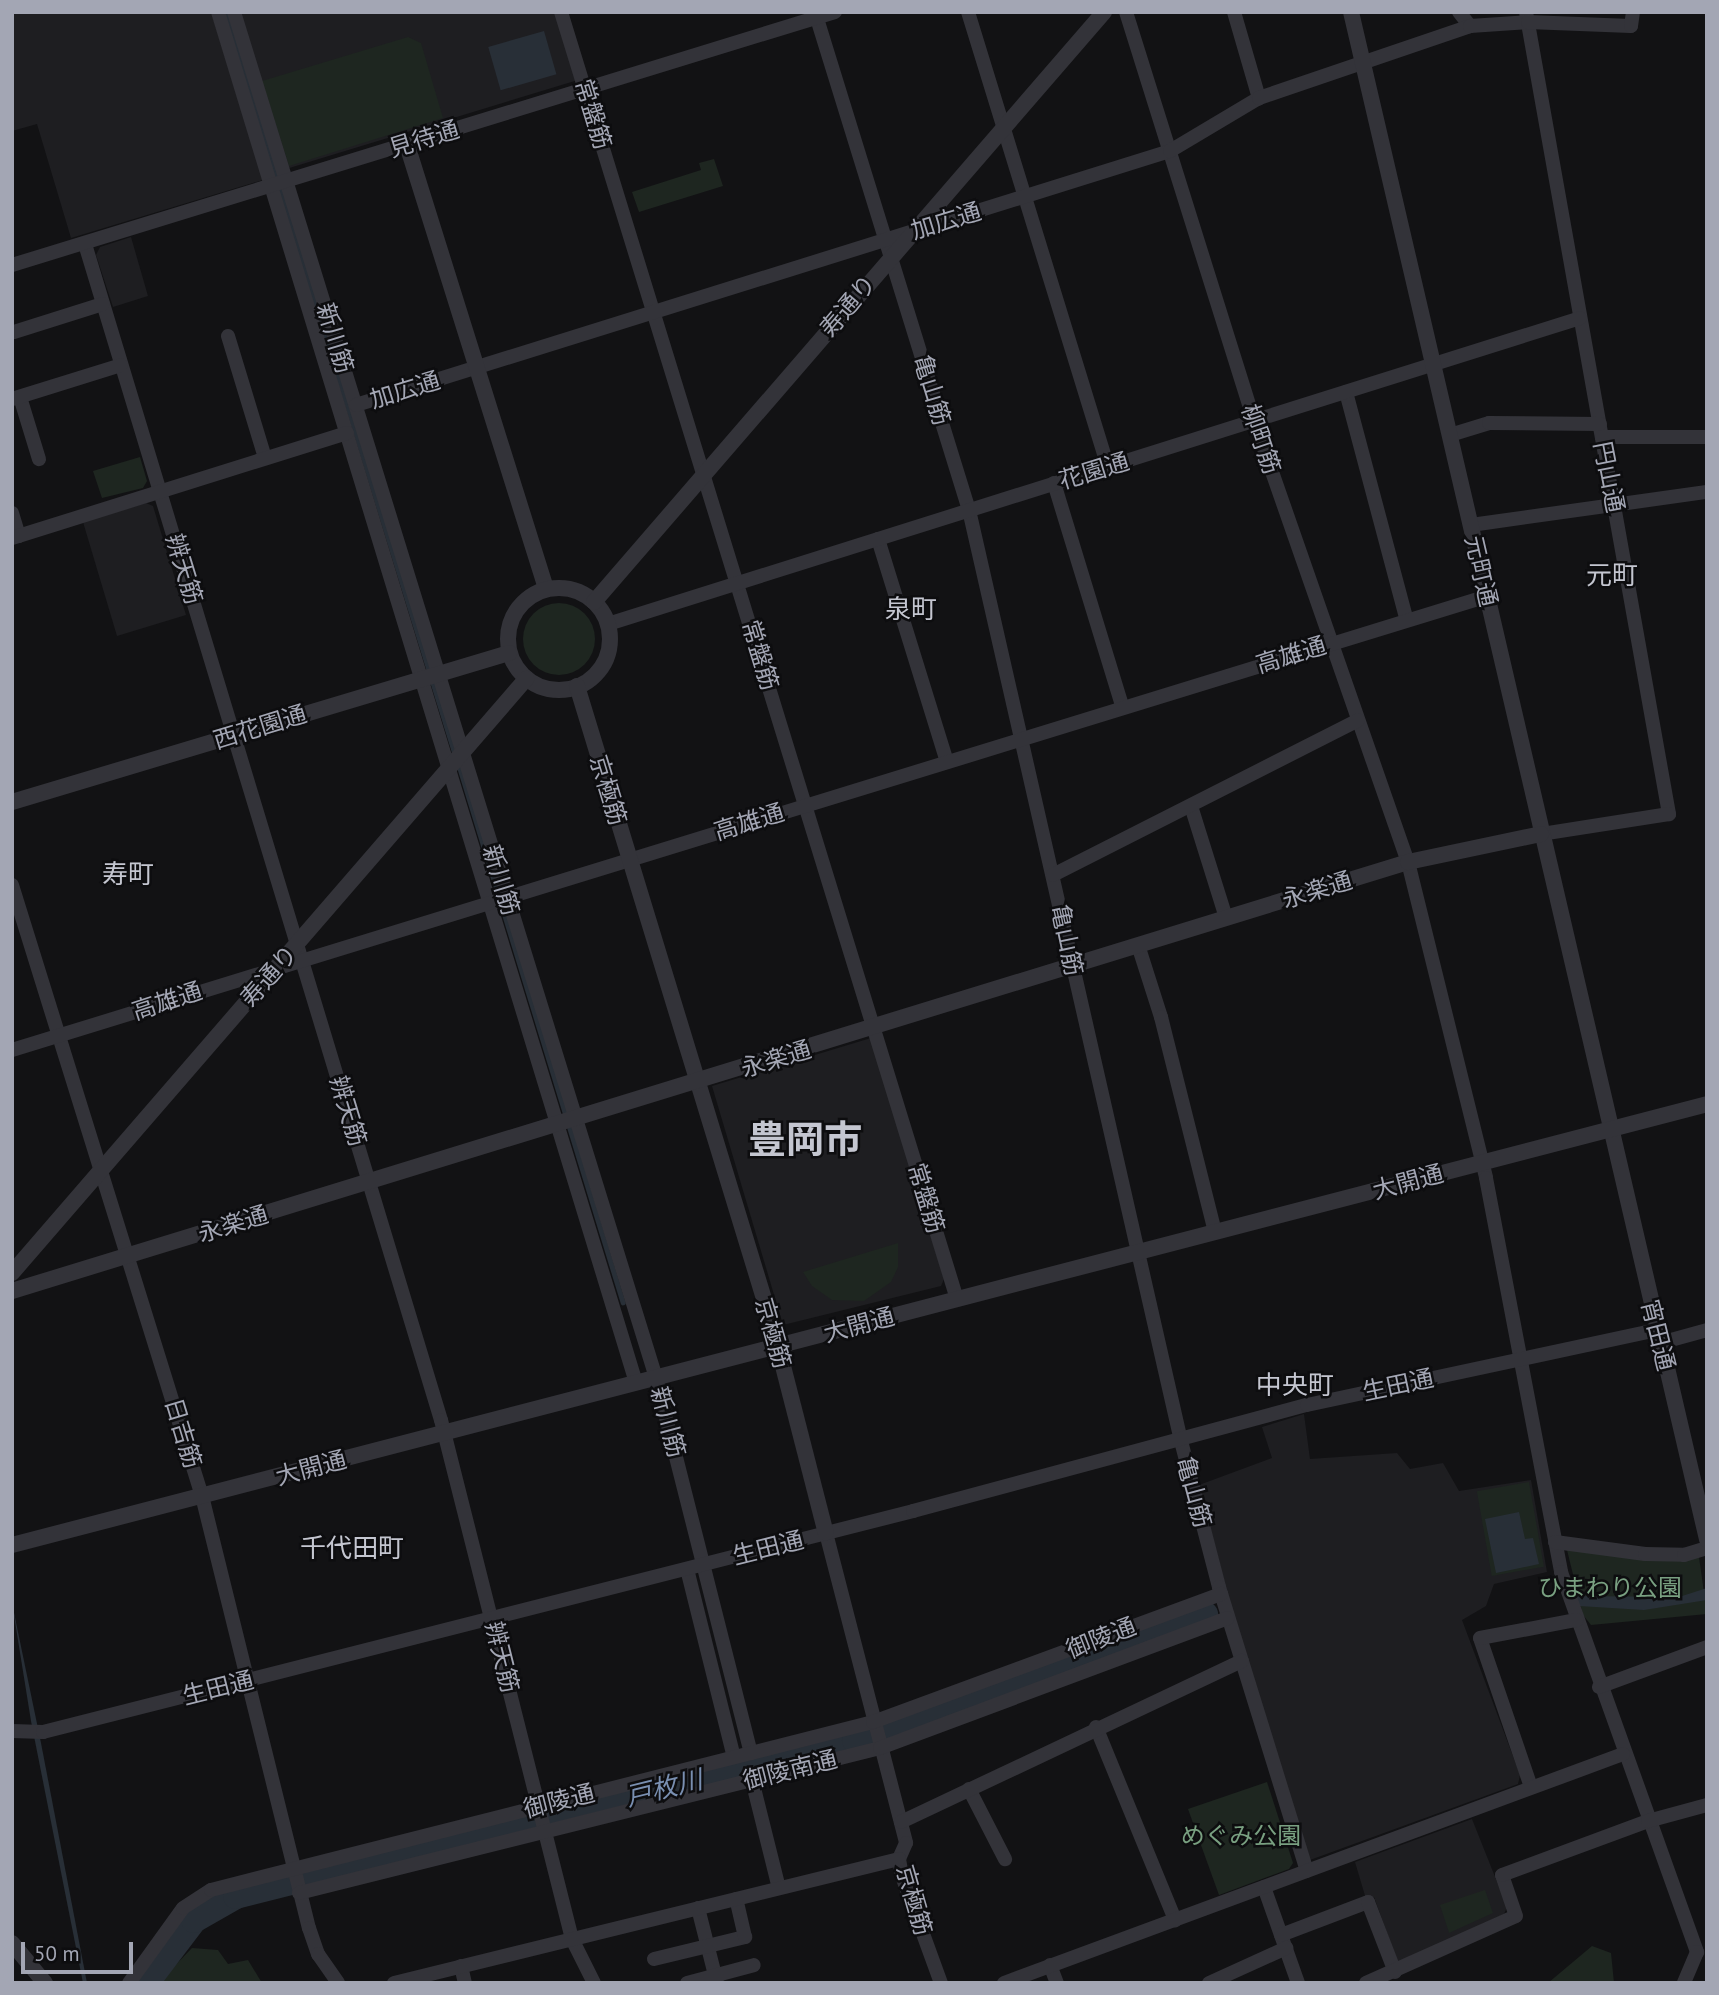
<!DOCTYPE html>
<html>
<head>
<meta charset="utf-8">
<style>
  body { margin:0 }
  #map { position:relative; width:1719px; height:1995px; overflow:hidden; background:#121214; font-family:"PT Sans","Noto Sans JP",sans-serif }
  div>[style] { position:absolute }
  .built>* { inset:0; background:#1e1e21 }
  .green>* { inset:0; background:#1e2620; transform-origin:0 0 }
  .round { border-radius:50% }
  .water>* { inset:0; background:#282f37; transform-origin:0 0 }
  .stream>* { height:4.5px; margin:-2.25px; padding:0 2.25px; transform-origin:2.25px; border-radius:2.25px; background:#282f37 }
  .river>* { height:26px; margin:-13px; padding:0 13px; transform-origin:13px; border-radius:13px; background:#282f37 }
  .minor>* { height:14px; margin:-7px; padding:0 7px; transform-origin:7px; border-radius:7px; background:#333339 }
  .tertiary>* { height:16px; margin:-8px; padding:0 8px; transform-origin:8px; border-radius:8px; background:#333339 }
  .tertiary>.ring { margin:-8px; padding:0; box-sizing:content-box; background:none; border:16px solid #333339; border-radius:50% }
  span { translate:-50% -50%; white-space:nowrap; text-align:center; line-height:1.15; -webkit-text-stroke:5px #0d0d0f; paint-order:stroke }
  .street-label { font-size:24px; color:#a3a6b4 }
  .park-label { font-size:24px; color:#79a081 }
  .neighbourhood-label { font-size:26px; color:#c4c6d0 }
  .water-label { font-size:26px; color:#798fb1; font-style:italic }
  .town-label { font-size:38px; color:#c4c6d0; font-weight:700 }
  .frame { position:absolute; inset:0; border:14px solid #a3a6b4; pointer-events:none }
  .scale { position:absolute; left:21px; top:1942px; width:112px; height:32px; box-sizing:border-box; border:4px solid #a3a6b4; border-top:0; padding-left:9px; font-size:21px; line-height:24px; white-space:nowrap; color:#a3a6b4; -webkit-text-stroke:5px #0d0d0f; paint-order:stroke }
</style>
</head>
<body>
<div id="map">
  <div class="built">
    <div style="clip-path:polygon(12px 12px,211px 12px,263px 180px,71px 238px,37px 124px,12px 131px)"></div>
    <div style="clip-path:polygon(238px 12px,557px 12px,578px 80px,286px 169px)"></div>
    <div style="clip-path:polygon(131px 237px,148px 296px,113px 307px,96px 255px,100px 247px)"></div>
    <div style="clip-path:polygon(146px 503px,153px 506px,186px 615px,117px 636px,83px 522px)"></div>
    <div style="clip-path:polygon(871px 1038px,944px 1279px,941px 1286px,783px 1325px,712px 1086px)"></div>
    <div style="clip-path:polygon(1304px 1414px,1310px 1459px,1397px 1453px,1410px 1469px,1443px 1463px,1459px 1491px,1531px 1480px,1547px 1572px,1494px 1584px,1486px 1606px,1462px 1620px,1520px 1775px,1518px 1784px,1310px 1860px,1255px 1698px,1199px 1485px,1272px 1458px,1262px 1427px)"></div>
    <div style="clip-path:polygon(1472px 1819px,1507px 1907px,1504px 1914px,1398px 1963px,1374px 1897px,1366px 1899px,1355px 1862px)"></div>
  </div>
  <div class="green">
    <div style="clip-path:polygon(408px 37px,421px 43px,443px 118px,289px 166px,262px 81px)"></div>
    <div style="clip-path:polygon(714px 159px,723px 186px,639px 212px,632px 192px,701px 170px,699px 163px)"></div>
    <div style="clip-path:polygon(140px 457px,147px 481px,143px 488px,102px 498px,93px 471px)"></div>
    <div class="round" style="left:523px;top:603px;width:72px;height:72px"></div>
    <div style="clip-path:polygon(898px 1243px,898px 1267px,891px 1282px,864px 1301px,832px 1300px,812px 1286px,803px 1272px)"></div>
    <div style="left:1529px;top:1482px;width:86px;height:53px;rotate:80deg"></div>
    <div style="clip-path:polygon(1567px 1550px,1699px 1557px,1707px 1614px,1591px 1625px,1583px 1615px)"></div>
    <div style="clip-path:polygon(1267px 1782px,1293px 1863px,1289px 1869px,1219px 1895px,1188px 1809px)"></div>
    <div style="clip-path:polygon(1485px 1890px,1493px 1913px,1449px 1933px,1440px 1905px)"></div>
    <div style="clip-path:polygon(1592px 1946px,1611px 1953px,1614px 1983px,1548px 1983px)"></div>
    <div style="clip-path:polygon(192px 1948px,218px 1950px,228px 1964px,248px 1960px,262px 1983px,158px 1983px)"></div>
  </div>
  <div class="water">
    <div style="left:544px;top:31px;width:45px;height:58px;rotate:74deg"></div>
    <div style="clip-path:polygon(1519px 1512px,1525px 1539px,1533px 1538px,1539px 1564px,1496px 1573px,1485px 1519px)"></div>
    <div style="clip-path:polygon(1707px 1588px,1707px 1600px,1644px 1610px,1579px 1606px,1576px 1596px,1679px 1597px)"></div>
    <div style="clip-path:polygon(12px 1603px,41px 1743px,87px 1983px,83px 1983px,31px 1721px)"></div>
  </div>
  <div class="stream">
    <div style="left:226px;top:12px;width:777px;rotate:72.85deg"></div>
    <div style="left:458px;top:762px;width:565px;rotate:73.01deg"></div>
  </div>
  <div class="river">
    <div style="left:146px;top:1983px;width:79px;rotate:-52.7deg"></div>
    <div style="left:194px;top:1920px;width:48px;rotate:-29.7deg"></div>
    <div style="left:236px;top:1896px;width:638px;rotate:-14.15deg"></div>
    <div style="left:855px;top:1740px;width:372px;rotate:-19.7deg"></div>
  </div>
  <div class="minor">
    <div style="left:218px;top:12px;width:1433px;rotate:73.04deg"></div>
    <div style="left:234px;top:12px;width:1430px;rotate:72.83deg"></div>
    <div style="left:656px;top:1378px;width:387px;rotate:75.8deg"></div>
    <div style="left:561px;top:12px;width:1347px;rotate:72.9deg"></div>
    <div style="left:815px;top:12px;width:521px;rotate:72.82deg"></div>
    <div style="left:969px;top:510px;width:955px;rotate:77.17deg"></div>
    <div style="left:1181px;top:1441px;width:151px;rotate:75.4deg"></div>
    <div style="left:1219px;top:1587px;width:297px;rotate:72.8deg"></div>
    <div style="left:968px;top:12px;width:475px;rotate:72.9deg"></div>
    <div style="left:1126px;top:12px;width:428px;rotate:72.6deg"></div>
    <div style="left:1254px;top:420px;width:468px;rotate:70.8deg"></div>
    <div style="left:1408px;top:862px;width:325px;rotate:76.1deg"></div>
    <div style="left:1486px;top:1178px;width:401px;rotate:79.2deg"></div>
    <div style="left:1561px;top:1572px;width:404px;rotate:70.3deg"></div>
    <div style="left:1697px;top:1952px;width:34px;rotate:113deg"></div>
    <div style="left:1234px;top:12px;width:90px;rotate:73.8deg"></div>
    <div style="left:1459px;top:12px;width:18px;rotate:52deg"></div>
    <div style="left:1526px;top:12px;width:815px;rotate:79.89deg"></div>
    <div style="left:1669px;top:814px;width:130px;rotate:171.1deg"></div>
    <div style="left:85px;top:244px;width:1229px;rotate:73.16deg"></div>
    <div style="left:441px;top:1420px;width:535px;rotate:75.83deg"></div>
    <div style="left:572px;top:1939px;width:49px;rotate:63.4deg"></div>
    <div style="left:12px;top:265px;width:861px;rotate:-17.09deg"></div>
    <div style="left:14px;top:332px;width:93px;rotate:-17.5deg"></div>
    <div style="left:228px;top:336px;width:127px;rotate:73.1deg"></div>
    <div style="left:1346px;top:392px;width:234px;rotate:75.1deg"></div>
    <div style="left:20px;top:397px;width:65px;rotate:73deg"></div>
    <div style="left:12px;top:399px;width:114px;rotate:-17.3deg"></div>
    <div style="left:356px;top:405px;width:853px;rotate:-17.33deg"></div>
    <div style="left:1170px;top:151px;width:104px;rotate:-30.8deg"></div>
    <div style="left:1259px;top:98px;width:223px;rotate:-18.8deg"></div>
    <div style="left:1470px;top:26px;width:58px;rotate:-3.9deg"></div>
    <div style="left:1528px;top:22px;width:103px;rotate:2.2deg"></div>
    <div style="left:1631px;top:26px;width:14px;rotate:-82deg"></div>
    <div style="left:1450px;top:435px;width:41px;rotate:-17.1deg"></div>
    <div style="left:1489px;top:423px;width:111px;rotate:0.5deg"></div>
    <div style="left:1602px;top:437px;width:105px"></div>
    <div style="left:1054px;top:483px;width:235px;rotate:73deg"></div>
    <div style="left:12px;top:513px;width:24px;rotate:73deg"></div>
    <div style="left:1471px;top:525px;width:238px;rotate:-8deg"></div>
    <div style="left:12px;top:538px;width:351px;rotate:-17.4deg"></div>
    <div style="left:878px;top:539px;width:233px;rotate:72.8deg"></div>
    <div style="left:608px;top:624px;width:1019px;rotate:-17.47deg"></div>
    <div style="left:1191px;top:806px;width:117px;rotate:72.6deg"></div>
    <div style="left:1053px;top:875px;width:342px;rotate:-26.9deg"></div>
    <div style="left:12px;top:885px;width:640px;rotate:72.73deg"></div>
    <div style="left:202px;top:1496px;width:445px;rotate:76.1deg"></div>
    <div style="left:309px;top:1928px;width:28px;rotate:71deg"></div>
    <div style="left:318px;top:1954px;width:35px;rotate:55deg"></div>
    <div style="left:1138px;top:945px;width:76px;rotate:72.3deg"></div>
    <div style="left:1161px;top:1017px;width:222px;rotate:75.9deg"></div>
    <div style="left:12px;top:1050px;width:1544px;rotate:-17.1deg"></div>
    <div style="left:1660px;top:1343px;width:49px;rotate:-15.5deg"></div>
    <div style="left:826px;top:1533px;width:320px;rotate:75.5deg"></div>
    <div style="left:906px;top:1843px;width:17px;rotate:114deg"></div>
    <div style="left:899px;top:1859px;width:17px;rotate:80deg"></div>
    <div style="left:902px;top:1876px;width:114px;rotate:70deg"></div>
    <div style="left:1555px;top:1542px;width:91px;rotate:7.6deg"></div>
    <div style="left:1645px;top:1554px;width:39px;rotate:1deg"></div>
    <div style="left:1684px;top:1555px;width:24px;rotate:-17deg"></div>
    <div style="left:687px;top:1569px;width:194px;rotate:76deg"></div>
    <div style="left:1599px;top:1687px;width:115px;rotate:-20.3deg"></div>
    <div style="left:1096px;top:1727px;width:209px;rotate:67.7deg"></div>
    <div style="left:12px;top:1731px;width:31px;rotate:2deg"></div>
    <div style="left:43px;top:1732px;width:898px;rotate:-14.25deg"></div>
    <div style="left:913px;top:1511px;width:408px;rotate:-15.1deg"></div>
    <div style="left:1307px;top:1405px;width:357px;rotate:-12.1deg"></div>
    <div style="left:752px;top:1780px;width:111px;rotate:76deg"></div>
    <div style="left:1531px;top:1787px;width:157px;rotate:-108.9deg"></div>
    <div style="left:1480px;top:1638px;width:98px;rotate:-10.6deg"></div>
    <div style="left:969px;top:1789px;width:79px;rotate:62.8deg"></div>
    <div style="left:901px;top:1822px;width:377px;rotate:-25.3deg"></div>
    <div style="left:1264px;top:1887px;width:102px;rotate:70.5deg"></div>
    <div style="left:299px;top:1893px;width:599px;rotate:-14.01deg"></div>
    <div style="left:880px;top:1748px;width:371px;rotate:-20.5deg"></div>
    <div style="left:698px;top:1908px;width:77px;rotate:75.8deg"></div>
    <div style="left:1281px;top:1935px;width:93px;rotate:-20.8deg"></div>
    <div style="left:1368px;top:1902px;width:75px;rotate:68.9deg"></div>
    <div style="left:654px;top:1959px;width:94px;rotate:-13.6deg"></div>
    <div style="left:745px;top:1937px;width:39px;rotate:-103deg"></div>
    <div style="left:1050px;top:1965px;width:19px;rotate:69deg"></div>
    <div style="left:461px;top:1966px;width:17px;rotate:77deg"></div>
    <div style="left:129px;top:1983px;width:92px;rotate:-54.2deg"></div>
    <div style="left:183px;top:1908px;width:33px;rotate:-33deg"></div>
    <div style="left:211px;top:1890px;width:683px;rotate:-14.24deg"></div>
    <div style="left:873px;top:1722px;width:371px;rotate:-20.2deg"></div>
    <div style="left:394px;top:1983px;width:520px;rotate:-13.8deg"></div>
    <div style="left:687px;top:1983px;width:69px;rotate:-15deg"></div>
    <div style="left:1004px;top:1983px;width:660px;rotate:-20.3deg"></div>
    <div style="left:1209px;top:1983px;width:85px;rotate:-24.4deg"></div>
    <div style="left:1366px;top:1983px;width:164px;rotate:-24.1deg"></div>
    <div style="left:1516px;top:1916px;width:43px;rotate:-108.9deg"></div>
    <div style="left:1502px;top:1875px;width:156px;rotate:-20.3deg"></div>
    <div style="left:1648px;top:1821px;width:61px;rotate:-15.2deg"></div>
  </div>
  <div class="tertiary">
    <div style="left:1351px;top:12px;width:1569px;rotate:76.88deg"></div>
    <div style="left:407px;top:145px;width:465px;rotate:72.6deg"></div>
    <div class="ring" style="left:508px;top:588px;width:86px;height:86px"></div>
    <div style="left:594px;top:602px;width:780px;rotate:-49.16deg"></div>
    <div style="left:577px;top:686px;width:679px;rotate:73.03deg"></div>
    <div style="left:775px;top:1335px;width:204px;rotate:75.6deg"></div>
    <div style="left:12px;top:802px;width:519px;rotate:-16.69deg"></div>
    <div style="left:12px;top:1273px;width:786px;rotate:-49.13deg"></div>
    <div style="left:12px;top:1291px;width:1460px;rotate:-17.08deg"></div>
    <div style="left:1408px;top:862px;width:136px;rotate:-11.9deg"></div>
    <div style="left:12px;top:1545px;width:1751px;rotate:-14.58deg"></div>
    <div style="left:12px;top:1943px;width:52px;rotate:50.5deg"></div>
  </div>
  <div class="street-label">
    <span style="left:593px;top:114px;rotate:73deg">常盤筋</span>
    <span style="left:424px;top:139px;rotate:-17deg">見待通</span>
    <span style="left:946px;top:221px;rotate:-17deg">加広通</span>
    <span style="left:848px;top:306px;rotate:-50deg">寿通り</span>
    <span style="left:335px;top:338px;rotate:73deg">新川筋</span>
    <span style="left:405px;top:390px;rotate:-17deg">加広通</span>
    <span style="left:932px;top:390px;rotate:73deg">亀山筋</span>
    <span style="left:1261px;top:439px;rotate:71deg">柳町筋</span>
    <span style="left:1094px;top:471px;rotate:-17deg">花園通</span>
    <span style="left:1609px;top:477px;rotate:79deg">円山通</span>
    <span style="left:184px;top:569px;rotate:73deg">辨天筋</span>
    <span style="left:1481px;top:571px;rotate:77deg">元町通</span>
    <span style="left:760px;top:655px;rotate:73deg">常盤筋</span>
    <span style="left:1291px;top:655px;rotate:-17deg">高雄通</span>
    <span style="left:260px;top:727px;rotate:-17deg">西花園通</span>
    <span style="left:608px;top:790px;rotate:73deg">京極筋</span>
    <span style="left:749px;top:822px;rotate:-17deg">高雄通</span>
    <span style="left:501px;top:880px;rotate:73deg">新川筋</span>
    <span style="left:1317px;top:890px;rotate:-17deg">永楽通</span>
    <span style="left:1067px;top:940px;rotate:78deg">亀山筋</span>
    <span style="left:269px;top:976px;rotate:-49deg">寿通り</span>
    <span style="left:167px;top:1001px;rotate:-18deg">高雄通</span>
    <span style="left:776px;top:1059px;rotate:-17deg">永楽通</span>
    <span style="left:348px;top:1111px;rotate:73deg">辨天筋</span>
    <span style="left:1408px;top:1182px;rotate:-15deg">大開通</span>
    <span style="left:926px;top:1198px;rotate:73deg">常盤筋</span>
    <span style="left:233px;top:1224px;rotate:-17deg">永楽通</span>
    <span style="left:859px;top:1325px;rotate:-15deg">大開通</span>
    <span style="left:773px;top:1333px;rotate:74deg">京極筋</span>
    <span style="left:1658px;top:1335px;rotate:76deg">宵田通</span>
    <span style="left:1398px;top:1385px;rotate:-12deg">生田通</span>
    <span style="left:668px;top:1422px;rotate:75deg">新川筋</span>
    <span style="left:183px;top:1433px;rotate:73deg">日吉筋</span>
    <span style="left:311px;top:1468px;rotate:-15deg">大開通</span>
    <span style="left:1194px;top:1492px;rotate:75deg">亀山筋</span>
    <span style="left:768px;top:1548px;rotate:-14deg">生田通</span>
    <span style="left:1101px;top:1638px;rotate:-21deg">御陵通</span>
    <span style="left:502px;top:1657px;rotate:76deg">辨天筋</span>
    <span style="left:218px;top:1688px;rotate:-14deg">生田通</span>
    <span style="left:790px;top:1770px;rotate:-14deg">御陵南通</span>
    <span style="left:559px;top:1801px;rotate:-14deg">御陵通</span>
    <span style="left:914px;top:1900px;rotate:74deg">京極筋</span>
  </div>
  <div class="park-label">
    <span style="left:1610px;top:1588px">ひまわり公園</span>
    <span style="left:1241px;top:1836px">めぐみ公園</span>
  </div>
  <div class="neighbourhood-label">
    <span style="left:1612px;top:575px">元町</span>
    <span style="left:911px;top:609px">泉町</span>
    <span style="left:128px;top:874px">寿町</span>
    <span style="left:1295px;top:1385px">中央町</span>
    <span style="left:352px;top:1548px">千代田町</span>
  </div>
  <div class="water-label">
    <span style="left:664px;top:1788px;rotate:-14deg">戸枚川</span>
  </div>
  <div class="town-label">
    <span style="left:805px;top:1139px">豊岡市</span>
  </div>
  <div class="frame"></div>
  <div class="scale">50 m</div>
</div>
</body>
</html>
